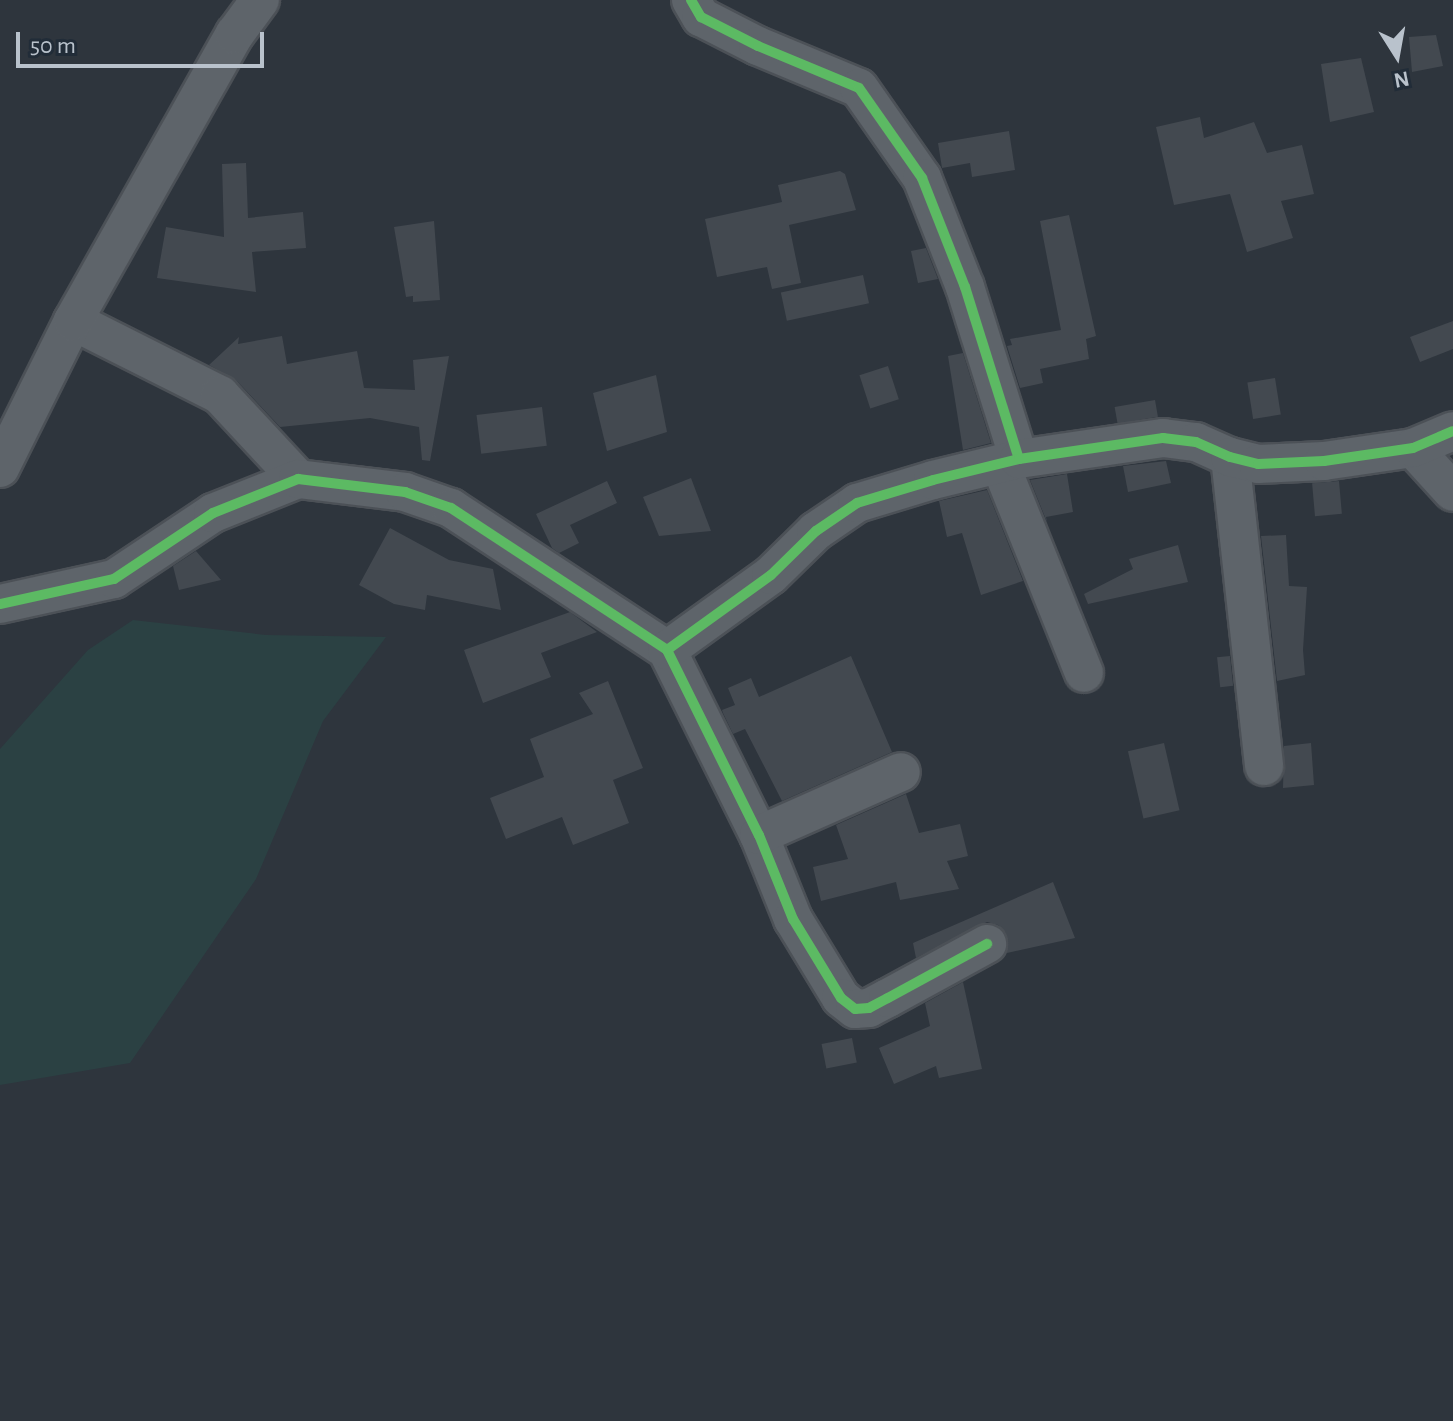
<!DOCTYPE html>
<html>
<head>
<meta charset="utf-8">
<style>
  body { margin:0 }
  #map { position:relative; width:1453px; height:1421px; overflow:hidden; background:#2e353d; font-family:"Alegreya Sans",sans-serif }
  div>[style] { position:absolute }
  .green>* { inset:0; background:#2b4143 }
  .building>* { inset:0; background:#434950; transform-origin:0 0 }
  .roads { filter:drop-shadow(2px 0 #4c5157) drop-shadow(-2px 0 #4c5157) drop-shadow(0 2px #4c5157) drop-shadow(0 -2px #4c5157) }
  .street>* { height:38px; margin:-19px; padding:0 19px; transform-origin:19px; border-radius:19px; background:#5e646a }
  .cycleway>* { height:10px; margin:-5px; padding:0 5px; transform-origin:5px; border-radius:5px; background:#5cba63 }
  span { translate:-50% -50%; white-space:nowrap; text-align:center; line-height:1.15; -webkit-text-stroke:7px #212c38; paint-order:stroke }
  .north { position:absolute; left:1357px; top:16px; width:80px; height:80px; -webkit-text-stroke:6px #212c38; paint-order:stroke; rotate:169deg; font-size:22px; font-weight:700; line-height:32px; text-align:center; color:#b9c2cc }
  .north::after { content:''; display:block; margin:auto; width:28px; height:36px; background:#b9c2cc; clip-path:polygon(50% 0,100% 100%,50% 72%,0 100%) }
  .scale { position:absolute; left:16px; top:32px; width:248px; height:36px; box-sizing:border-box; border:4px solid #b9c2cc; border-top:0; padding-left:10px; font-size:24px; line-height:28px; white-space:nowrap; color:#b9c2cc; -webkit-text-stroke:6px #212c38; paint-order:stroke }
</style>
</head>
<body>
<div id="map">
  <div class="green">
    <div style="clip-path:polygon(133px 620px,266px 635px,386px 637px,323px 721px,256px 879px,130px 1063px,0 1085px,0 749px,88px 650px)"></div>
  </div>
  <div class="building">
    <div style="clip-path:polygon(1436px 35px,1443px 66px,1412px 72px,1409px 37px)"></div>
    <div style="clip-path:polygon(1361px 58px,1374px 112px,1330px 122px,1321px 64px)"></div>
    <div style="clip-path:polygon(1200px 117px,1204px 138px,1254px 122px,1267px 153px,1302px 145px,1314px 194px,1281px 201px,1293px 238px,1247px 252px,1230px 194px,1174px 205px,1156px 127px)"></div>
    <div style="clip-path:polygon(1009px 131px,1015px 170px,972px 177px,970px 163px,942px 168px,938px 143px)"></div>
    <div style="clip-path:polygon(246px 163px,248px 218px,303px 212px,306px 248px,252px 252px,256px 292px,157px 278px,166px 227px,224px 237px,222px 164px)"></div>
    <div style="clip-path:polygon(840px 171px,845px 174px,856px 210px,789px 225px,801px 283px,772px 289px,767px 267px,717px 277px,705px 219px,782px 202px,778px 185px)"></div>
    <div style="clip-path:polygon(1069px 215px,1096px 336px,1086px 339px,1089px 359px,1040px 369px,1043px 383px,1020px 388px,1007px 346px,1012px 345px,1010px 339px,1061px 330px,1040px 221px)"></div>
    <div style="clip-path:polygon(434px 221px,440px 300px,413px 302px,413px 296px,406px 297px,394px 227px)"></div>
    <div style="clip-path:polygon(926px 248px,938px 279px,918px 283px,911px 251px)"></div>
    <div style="left:863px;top:275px;width:29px;height:84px;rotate:78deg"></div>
    <div style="clip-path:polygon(1453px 321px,1453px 349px,1420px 362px,1410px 337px)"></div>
    <div style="clip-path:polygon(282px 336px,287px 364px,357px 351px,364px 388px,415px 390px,413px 360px,449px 356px,430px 461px,422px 460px,419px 427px,370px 418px,280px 427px,236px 380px,209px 365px,239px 337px,238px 344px)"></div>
    <div style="clip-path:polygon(963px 353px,991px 443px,963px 450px,948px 356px)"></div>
    <div style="left:888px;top:366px;width:35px;height:30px;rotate:72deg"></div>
    <div style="clip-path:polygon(656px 375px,667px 432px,607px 451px,593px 393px)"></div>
    <div style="left:1275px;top:378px;width:37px;height:28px;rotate:81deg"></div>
    <div style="left:1155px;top:400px;width:17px;height:41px;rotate:80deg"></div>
    <div style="left:542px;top:407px;width:39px;height:66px;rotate:83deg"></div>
    <div style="clip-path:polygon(1166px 461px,1171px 483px,1128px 492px,1123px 466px)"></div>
    <div style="clip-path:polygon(1067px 474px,1073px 512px,1046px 517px,1047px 522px,1030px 480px)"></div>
    <div style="clip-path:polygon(691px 478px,711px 531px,659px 536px,643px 497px)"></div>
    <div style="clip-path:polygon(607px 481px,617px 503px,570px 525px,579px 543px,559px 553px,552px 548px,536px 514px)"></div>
    <div style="left:1339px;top:481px;width:33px;height:27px;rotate:85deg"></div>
    <div style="clip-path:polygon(987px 490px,1023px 581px,981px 595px,962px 533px,947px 537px,939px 501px)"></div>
    <div style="clip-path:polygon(390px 528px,449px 560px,493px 569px,501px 610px,427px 595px,425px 610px,394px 604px,359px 585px)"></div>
    <div style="clip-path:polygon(1286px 535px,1289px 586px,1307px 587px,1303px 650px,1305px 675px,1277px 681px,1261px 536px)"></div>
    <div style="clip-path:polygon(1178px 545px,1188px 582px,1088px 604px,1084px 594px,1133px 569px,1129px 559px)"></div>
    <div style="clip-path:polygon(196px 551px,221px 580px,179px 590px,173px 566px)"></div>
    <div style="clip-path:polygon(570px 612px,597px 632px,541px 653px,551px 677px,483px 703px,464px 650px)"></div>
    <div style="clip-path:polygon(851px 656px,892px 752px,782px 801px,745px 729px,733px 734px,723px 713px,722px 710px,735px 705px,728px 688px,751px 678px,759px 697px)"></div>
    <div style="left:1230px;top:656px;width:30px;height:13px;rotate:84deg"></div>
    <div style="clip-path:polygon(608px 681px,643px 768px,613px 780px,629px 823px,573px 845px,562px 817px,506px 839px,490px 798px,544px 777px,530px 739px,593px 714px,579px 693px)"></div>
    <div style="left:1164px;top:743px;width:69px;height:37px;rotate:77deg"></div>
    <div style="clip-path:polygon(1311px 743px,1314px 785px,1283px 788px,1284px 746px)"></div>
    <div style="clip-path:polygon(906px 794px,919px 833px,960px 824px,968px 856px,947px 861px,959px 889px,900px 900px,896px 882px,821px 901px,813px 867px,848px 859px,836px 825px)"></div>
    <div style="clip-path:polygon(1053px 882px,1075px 938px,1007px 953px,1006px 933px,998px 925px,987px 922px,916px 958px,913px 943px)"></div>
    <div style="clip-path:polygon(963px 982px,982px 1069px,939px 1078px,936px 1066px,894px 1084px,879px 1048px,930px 1026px,925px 1003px)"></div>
    <div style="left:852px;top:1038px;width:25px;height:31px;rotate:79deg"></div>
  </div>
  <div class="roads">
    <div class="street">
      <div style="left:691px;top:0;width:20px;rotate:60deg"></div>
      <div style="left:701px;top:17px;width:64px;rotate:27deg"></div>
      <div style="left:758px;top:46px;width:109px;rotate:22.6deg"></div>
      <div style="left:859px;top:88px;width:110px;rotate:55deg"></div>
      <div style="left:922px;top:178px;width:117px;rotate:68.5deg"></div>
      <div style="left:965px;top:287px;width:180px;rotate:72.6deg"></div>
      <div style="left:73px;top:321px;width:165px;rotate:26.7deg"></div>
      <div style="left:220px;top:395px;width:115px;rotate:47.1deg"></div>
      <div style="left:1413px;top:448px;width:59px;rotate:47.7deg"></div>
      <div style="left:1230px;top:457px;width:311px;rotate:83.7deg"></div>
      <div style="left:1000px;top:464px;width:225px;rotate:68.1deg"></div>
      <div style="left:0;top:468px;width:164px;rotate:-63.6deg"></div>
      <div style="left:73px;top:321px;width:330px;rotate:-60.6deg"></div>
      <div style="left:235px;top:34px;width:42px;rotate:-53.7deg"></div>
      <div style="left:0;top:604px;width:117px;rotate:-12.4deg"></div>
      <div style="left:114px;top:579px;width:119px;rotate:-33.7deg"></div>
      <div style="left:213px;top:513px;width:92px;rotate:-21.8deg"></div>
      <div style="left:298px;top:479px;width:108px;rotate:6.9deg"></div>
      <div style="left:405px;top:492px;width:49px;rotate:19.2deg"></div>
      <div style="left:451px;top:508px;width:258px;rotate:33.3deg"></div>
      <div style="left:667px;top:650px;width:207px;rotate:63.6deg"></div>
      <div style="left:759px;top:835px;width:91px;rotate:68deg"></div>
      <div style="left:793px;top:919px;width:92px;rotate:58.7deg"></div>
      <div style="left:841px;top:998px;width:18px;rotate:38deg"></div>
      <div style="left:855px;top:1009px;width:14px;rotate:-4deg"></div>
      <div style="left:869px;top:1008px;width:21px;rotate:-28deg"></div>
      <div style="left:888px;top:998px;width:113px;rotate:-28.6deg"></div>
      <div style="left:667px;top:650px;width:128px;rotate:-35.8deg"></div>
      <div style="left:771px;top:575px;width:63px;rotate:-44.4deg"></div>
      <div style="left:816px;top:531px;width:50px;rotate:-34.3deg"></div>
      <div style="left:857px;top:503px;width:79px;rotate:-16.8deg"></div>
      <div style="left:933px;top:480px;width:89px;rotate:-13.7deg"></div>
      <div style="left:1019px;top:459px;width:146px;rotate:-8.3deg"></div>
      <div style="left:1163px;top:438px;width:33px;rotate:7deg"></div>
      <div style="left:1196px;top:442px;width:37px;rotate:24deg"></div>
      <div style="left:1230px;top:457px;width:29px;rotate:14deg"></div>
      <div style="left:1258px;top:464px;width:66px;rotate:-2.6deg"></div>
      <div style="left:1324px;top:461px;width:90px;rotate:-8.3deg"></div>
      <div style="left:1413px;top:448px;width:43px;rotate:-23deg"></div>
      <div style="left:759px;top:835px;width:155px;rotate:-23.9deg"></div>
    </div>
  </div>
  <div class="cycleway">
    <div style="left:691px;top:0;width:20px;rotate:60deg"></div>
    <div style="left:701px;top:17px;width:64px;rotate:27deg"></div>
    <div style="left:758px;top:46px;width:109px;rotate:22.6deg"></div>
    <div style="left:859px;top:88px;width:110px;rotate:55deg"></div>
    <div style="left:922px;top:178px;width:117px;rotate:68.5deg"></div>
    <div style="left:965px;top:287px;width:180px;rotate:72.6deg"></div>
    <div style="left:0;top:604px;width:117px;rotate:-12.4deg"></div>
    <div style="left:114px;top:579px;width:119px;rotate:-33.7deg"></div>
    <div style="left:213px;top:513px;width:92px;rotate:-21.8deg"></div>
    <div style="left:298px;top:479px;width:108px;rotate:6.9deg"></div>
    <div style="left:405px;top:492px;width:49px;rotate:19.2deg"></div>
    <div style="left:451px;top:508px;width:258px;rotate:33.3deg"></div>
    <div style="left:667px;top:650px;width:207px;rotate:63.6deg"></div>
    <div style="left:759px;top:835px;width:91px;rotate:68deg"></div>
    <div style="left:793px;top:919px;width:92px;rotate:58.7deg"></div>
    <div style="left:841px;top:998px;width:18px;rotate:38deg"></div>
    <div style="left:855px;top:1009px;width:14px;rotate:-4deg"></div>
    <div style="left:869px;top:1008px;width:21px;rotate:-28deg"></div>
    <div style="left:888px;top:998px;width:113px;rotate:-28.6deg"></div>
    <div style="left:667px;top:650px;width:128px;rotate:-35.8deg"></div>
    <div style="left:771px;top:575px;width:63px;rotate:-44.4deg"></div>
    <div style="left:816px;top:531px;width:50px;rotate:-34.3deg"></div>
    <div style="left:857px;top:503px;width:79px;rotate:-16.8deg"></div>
    <div style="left:933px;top:480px;width:89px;rotate:-13.7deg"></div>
    <div style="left:1019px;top:459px;width:146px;rotate:-8.3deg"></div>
    <div style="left:1163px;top:438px;width:33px;rotate:7deg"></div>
    <div style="left:1196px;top:442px;width:37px;rotate:24deg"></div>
    <div style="left:1230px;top:457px;width:29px;rotate:14deg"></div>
    <div style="left:1258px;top:464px;width:66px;rotate:-2.6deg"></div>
    <div style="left:1324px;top:461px;width:90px;rotate:-8.3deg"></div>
    <div style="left:1413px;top:448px;width:43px;rotate:-23deg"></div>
  </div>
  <div class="north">N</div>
  <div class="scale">50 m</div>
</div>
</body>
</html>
